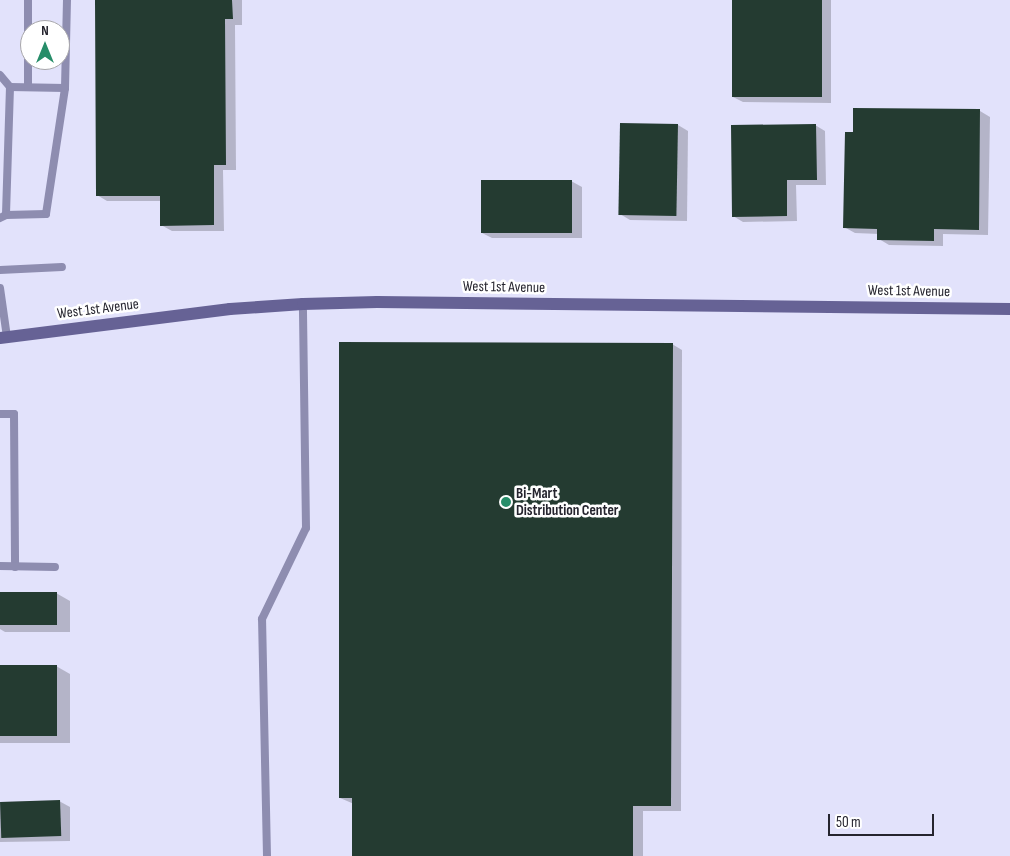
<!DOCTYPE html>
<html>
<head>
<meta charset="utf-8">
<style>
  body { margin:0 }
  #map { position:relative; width:1010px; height:856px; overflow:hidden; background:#e2e2fb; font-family:"Sofia Sans Condensed",sans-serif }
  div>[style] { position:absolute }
  .shadow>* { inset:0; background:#0003 }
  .building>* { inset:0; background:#243b31; transform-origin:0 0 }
  .lane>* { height:8px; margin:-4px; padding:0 4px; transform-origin:4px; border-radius:4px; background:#8e8db0 }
  .secondary>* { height:12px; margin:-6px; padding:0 6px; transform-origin:6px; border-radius:6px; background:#666295 }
  .dots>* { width:14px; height:14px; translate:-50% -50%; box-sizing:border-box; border:2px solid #fff; border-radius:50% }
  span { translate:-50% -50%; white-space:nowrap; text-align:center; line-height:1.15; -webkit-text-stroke:5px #fff; paint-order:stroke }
  .street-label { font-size:15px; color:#25242e }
  .poi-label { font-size:15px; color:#25242e; font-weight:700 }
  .left { translate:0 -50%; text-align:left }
  .north { position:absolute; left:20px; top:20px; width:50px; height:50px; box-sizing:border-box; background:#fff; border:1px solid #a8a7ab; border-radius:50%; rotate:0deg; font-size:14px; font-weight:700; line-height:20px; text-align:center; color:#25242e }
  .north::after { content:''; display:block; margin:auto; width:18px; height:22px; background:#278d69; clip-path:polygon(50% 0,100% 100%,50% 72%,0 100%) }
  .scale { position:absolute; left:828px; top:814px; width:106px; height:22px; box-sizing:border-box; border:2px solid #25242e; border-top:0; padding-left:6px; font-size:15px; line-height:18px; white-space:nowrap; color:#25242e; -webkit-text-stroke:4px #fff; paint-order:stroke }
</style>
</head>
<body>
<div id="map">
  <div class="shadow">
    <div style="clip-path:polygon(96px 0,242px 0,242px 25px,235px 25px,236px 170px,223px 170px,224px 231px,172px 231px,161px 225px,161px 201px,107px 201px,97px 195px)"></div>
    <div style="clip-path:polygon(733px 0,831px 0,831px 103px,743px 102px,733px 97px)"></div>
    <div style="clip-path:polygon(855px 109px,980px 111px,990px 117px,988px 235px,943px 234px,943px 246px,889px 245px,879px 239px,879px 234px,855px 233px,844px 227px)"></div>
    <div style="clip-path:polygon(621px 124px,678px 125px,688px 131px,687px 221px,630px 220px,620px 214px)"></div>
    <div style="clip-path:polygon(815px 125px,825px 131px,826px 185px,796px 185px,797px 221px,743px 222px,733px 216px)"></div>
    <div style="clip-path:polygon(571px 181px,582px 187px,582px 238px,492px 238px,482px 233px)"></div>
    <div style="clip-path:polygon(672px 344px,682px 350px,681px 811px,643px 811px,643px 856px,353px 856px,354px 804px,340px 798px)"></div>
    <div style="clip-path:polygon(0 593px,56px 593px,70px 601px,70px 632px,5px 632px,0 629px)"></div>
    <div style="clip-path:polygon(56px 666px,70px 674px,70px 743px,0 743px,0 667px)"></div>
    <div style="clip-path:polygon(59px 801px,70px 807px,70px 841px,0 842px,0 802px)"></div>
  </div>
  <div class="building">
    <div style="clip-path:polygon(95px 0,232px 0,233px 19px,225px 19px,226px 165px,214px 165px,214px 225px,160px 226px,160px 196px,96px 196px)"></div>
    <div style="left:732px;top:0;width:90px;height:97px"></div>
    <div style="clip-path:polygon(853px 108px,980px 109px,979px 230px,934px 229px,934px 241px,877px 240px,877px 229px,843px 228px,845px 132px,853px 132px)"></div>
    <div style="left:620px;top:123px;width:58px;height:92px;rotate:1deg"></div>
    <div style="clip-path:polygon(816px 124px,817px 180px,787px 180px,787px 216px,732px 217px,731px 125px)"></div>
    <div style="left:481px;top:180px;width:91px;height:53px"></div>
    <div style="clip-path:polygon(339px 342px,673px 343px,671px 806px,633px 806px,633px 856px,352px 856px,352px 798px,339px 798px)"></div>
    <div style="left:0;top:592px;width:57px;height:33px"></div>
    <div style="left:0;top:665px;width:57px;height:71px"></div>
    <div style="left:60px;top:800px;width:36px;height:60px;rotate:88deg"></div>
  </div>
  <div class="lane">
    <div style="left:0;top:75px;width:16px;rotate:50deg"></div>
    <div style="left:10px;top:87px;width:128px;rotate:91.8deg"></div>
    <div style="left:10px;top:87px;width:55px;rotate:1deg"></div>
    <div style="left:28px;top:87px;width:87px;rotate:-90deg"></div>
    <div style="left:0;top:218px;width:7px;rotate:-27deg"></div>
    <div style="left:6px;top:215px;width:40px;rotate:-1.4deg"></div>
    <div style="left:46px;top:214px;width:127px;rotate:-81.4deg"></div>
    <div style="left:65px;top:88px;width:88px;rotate:-88.7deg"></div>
    <div style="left:0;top:270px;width:62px;rotate:-2.8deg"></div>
    <div style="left:0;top:288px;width:49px;rotate:81.9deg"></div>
    <div style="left:0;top:414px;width:14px"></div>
    <div style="left:14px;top:414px;width:153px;rotate:89.6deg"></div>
    <div style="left:0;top:566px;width:55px;rotate:1deg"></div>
    <div style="left:267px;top:856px;width:237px;rotate:-91.2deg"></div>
    <div style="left:262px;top:619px;width:101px;rotate:-64.2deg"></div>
    <div style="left:306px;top:528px;width:224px;rotate:-90.8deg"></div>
  </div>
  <div class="secondary">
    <div style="left:0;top:338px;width:232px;rotate:-7.2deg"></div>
    <div style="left:230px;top:309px;width:73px;rotate:-3.9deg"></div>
    <div style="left:303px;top:304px;width:74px;rotate:-1.5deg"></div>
    <div style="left:377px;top:302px;width:633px;rotate:0.63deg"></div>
  </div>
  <div class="dots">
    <div style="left:506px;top:502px;background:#278d69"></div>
  </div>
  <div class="street-label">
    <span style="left:504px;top:287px;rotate:1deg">West 1st Avenue</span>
    <span style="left:909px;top:291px;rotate:1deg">West 1st Avenue</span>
    <span style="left:98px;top:309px;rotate:-7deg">West 1st Avenue</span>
  </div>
  <div class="poi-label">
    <span class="left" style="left:516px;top:502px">Bi-Mart<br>Distribution Center</span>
  </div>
  <div class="north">N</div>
  <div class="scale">50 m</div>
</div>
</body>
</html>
